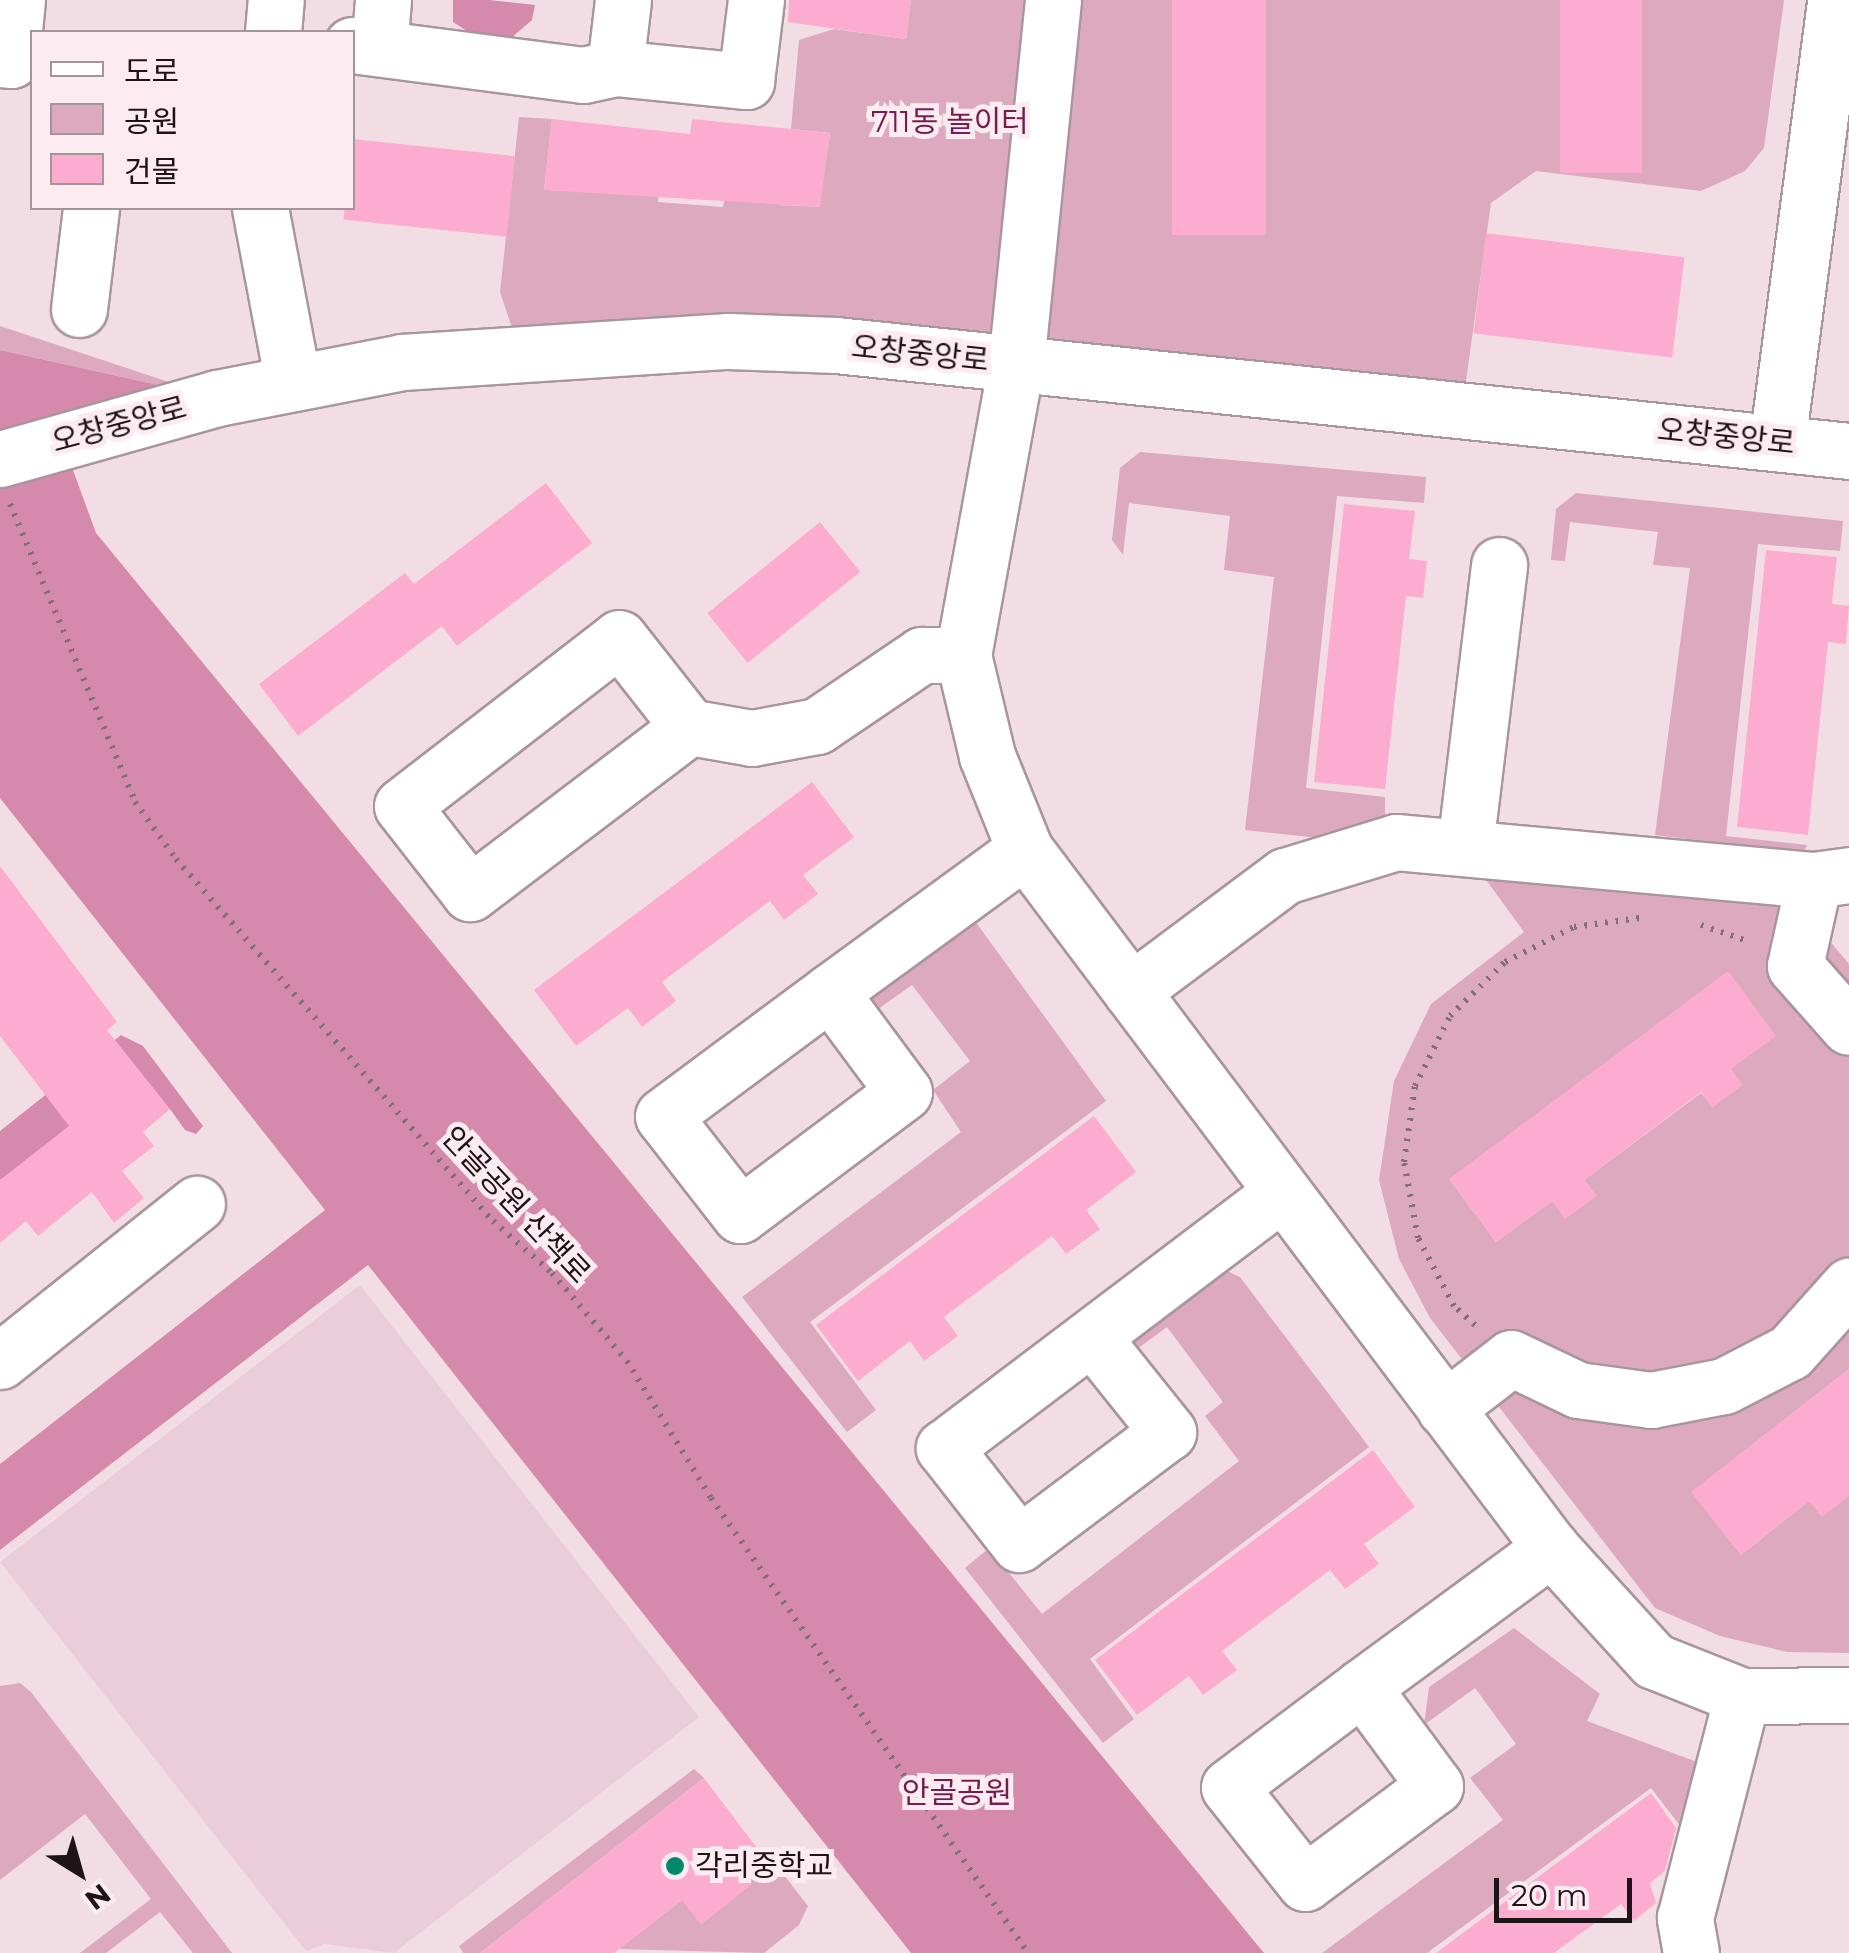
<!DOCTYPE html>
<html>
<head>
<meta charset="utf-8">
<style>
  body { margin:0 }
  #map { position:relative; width:1849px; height:1953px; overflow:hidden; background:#f3dde5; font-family:Montserrat,"Noto Sans KR",sans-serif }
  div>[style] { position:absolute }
  .built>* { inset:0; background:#ebcdd9 }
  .green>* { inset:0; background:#dca9be }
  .forest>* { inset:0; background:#d58aab }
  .building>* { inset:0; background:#fcadcf; transform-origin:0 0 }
  .path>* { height:6px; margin-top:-3px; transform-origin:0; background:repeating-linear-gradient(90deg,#7e7075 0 2.5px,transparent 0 10.5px) }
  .roads { filter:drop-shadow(2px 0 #a9959d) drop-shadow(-2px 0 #a9959d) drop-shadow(0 2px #a9959d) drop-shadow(0 -2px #a9959d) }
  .minor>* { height:55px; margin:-27.5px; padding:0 27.5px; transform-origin:27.5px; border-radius:27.5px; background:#fff }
  .dots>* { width:28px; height:28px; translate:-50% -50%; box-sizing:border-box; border:5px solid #fdebf2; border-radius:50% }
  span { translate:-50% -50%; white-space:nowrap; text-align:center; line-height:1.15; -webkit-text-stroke:10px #fdebf2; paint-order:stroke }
  .park-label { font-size:30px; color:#761d4c }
  .street-label { font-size:30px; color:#1c1417 }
  .poi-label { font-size:30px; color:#1c1417 }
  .left { translate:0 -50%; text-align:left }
  .legend { position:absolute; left:30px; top:30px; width:325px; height:180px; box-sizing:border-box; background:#fdebf2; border:2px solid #a3959a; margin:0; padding:12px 18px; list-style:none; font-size:30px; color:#1c1417 }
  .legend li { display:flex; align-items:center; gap:20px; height:50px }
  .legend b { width:50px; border:2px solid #a3959a }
  .north { position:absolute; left:30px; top:1823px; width:100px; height:100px; -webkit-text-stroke:8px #fdebf2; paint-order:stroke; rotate:143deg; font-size:28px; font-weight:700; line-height:40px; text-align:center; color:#1c1417 }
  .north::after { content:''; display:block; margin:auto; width:35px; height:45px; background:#1c1417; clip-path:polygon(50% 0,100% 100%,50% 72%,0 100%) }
  .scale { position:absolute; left:1494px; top:1878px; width:138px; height:45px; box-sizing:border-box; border:5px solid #1c1417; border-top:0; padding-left:12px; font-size:30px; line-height:35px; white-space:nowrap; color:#1c1417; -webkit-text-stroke:8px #fdebf2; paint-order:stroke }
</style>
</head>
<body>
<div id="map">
  <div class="built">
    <div style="clip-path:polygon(360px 1285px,699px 1717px,394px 1953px,324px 1944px,306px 1951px,0 1562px)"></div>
  </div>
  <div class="green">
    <div style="clip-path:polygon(911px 0,1784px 0,1764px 148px,1745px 171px,1701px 191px,1536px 171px,1491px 203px,1462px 409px,533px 347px,511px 325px,500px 292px,519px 117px,552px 119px,544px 190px,659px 191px,658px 202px,723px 207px,725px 195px,780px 198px,780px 205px,819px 207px,830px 133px,791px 129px,799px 40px,834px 29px,906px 39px)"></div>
    <div style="clip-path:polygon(0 326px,217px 398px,0 350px)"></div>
    <div style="clip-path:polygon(1140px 452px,1426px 477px,1424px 503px,1337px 496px,1306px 788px,1385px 797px,1385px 845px,1245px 830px,1274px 577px,1224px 570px,1230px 516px,1129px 503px,1123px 555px,1112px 540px,1120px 468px)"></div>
    <div style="clip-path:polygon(1576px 493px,1843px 521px,1840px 551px,1758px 544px,1726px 836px,1807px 845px,1804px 853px,1655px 835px,1690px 568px,1653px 565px,1658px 532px,1570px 522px,1565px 561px,1551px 560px,1556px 509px)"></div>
    <div style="clip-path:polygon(evenodd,1484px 877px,1797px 902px,1849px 964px,1849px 1369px,1692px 1492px,1741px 1555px,1809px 1501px,1849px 1496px,1849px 1653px,1787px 1652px,1720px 1636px,1655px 1608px,1430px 1318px,1399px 1259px,1379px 1180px,1394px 1081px,1431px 1004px,1524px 932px,1484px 877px,1731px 1069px,1713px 1107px,1701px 1093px,1584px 1180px,1596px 1196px,1566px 1218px,1552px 1201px,1496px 1242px,1449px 1179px,1731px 1069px)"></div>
    <div style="clip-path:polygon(972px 917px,1106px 1101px,810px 1322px,876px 1410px,847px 1432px,742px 1297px,961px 1132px,933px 1090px,970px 1061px,912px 985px,874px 1012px,864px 999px)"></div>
    <div style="clip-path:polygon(1227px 1271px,1240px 1277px,1369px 1447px,1090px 1659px,1134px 1719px,1103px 1743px,965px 1568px,989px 1548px,1042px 1614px,1239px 1461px,1205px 1416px,1223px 1402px,1167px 1327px,1129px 1355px,1122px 1345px)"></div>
    <div style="clip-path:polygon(1514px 1628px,1600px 1694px,1587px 1721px,1713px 1768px,1694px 1844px,1651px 1788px,1427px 1953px,1322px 1953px,1503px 1820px,1470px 1778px,1516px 1744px,1475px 1688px,1424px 1725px,1429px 1687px)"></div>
    <div style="clip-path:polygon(20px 1683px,31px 1692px,232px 1953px,193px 1953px,160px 1912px,106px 1953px,80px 1953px,151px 1899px,85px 1814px,0 1880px,0 1686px)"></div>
    <div style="clip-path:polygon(694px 1769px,704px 1778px,480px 1953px,463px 1953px,459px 1946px)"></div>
    <div style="clip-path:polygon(770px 1857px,808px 1906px,799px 1925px,764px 1953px,619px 1949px,682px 1900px,747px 1875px)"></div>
  </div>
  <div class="forest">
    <div style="clip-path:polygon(453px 0,489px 0,535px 5px,532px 20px,511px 38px,476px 37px,453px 22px)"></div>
    <div style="clip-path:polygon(0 350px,217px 398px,62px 440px,96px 533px,1264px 1953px,911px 1953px,368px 1265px,0 1550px,0 1464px,325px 1210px,0 798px)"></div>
    <div style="clip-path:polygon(121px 1035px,143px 1046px,203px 1126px,196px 1134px,185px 1130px,170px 1109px,0 1180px,0 1131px)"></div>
  </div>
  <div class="building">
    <div style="clip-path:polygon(789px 0,911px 0,906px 39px,788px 22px)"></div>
    <div style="left:1172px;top:0;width:94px;height:235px"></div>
    <div style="left:1560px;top:0;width:82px;height:173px"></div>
    <div style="clip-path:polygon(552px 119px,690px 134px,692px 119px,830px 133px,820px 207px,544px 190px)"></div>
    <div style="left:352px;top:139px;width:164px;height:81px;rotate:6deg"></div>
    <div style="left:1486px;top:233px;width:200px;height:101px;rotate:7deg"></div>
    <div style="clip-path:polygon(546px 483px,592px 543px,457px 646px,442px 626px,298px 736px,259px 684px,405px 573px,414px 584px)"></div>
    <div style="clip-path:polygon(1344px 504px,1415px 511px,1409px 559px,1427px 561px,1423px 598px,1406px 596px,1385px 789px,1314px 782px)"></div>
    <div style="left:820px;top:522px;width:64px;height:145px;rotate:51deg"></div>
    <div style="clip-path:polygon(1766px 550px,1837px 557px,1832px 604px,1849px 606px,1846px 644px,1828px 642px,1808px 835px,1737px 827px)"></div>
    <div style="clip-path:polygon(812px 782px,854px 837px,803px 875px,818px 894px,784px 920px,770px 901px,662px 982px,676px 1001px,642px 1027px,628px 1008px,576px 1046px,534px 990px)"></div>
    <div style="clip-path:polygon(0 866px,117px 1022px,107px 1030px,170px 1109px,143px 1132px,154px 1146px,122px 1171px,144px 1198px,114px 1223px,92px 1192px,38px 1236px,26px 1221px,0 1243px,0 1180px,69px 1126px,0 1036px)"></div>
    <div style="clip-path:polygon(1728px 971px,1776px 1036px,1731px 1069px,1743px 1085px,1712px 1108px,1701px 1092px,1584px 1180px,1596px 1196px,1565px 1219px,1552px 1201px,1496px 1242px,1449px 1179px)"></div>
    <div style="clip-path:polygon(1094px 1116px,1136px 1172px,1086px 1210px,1100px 1229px,1066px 1254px,1052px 1236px,944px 1317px,958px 1336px,924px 1361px,910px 1341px,858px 1381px,816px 1325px)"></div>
    <div style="clip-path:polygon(1849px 1369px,1849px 1496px,1822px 1517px,1809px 1501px,1741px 1555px,1691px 1492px)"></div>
    <div style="clip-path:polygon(1373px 1450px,1415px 1507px,1364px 1544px,1379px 1564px,1345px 1589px,1330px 1570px,1222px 1651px,1237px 1670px,1203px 1695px,1189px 1676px,1137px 1715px,1095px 1660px)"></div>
    <div style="clip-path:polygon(704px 1778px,766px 1860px,747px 1875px,752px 1884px,701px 1925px,682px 1900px,614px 1953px,480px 1953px)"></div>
    <div style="clip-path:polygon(1651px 1793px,1676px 1828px,1665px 1871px,1650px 1883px,1656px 1903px,1634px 1921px,1621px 1904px,1554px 1953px,1436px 1953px)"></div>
  </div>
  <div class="path">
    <div style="left:10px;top:504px;width:323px;rotate:67.2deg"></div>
    <div style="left:135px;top:802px;width:70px;rotate:54.3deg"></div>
    <div style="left:176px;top:859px;width:481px;rotate:48.8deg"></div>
    <div style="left:493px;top:1221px;width:79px;rotate:41.4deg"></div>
    <div style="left:552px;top:1273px;width:116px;rotate:49.6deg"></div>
    <div style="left:627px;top:1361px;width:161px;rotate:58.5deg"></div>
    <div style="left:711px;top:1498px;width:555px;rotate:55.13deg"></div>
    <div style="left:1701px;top:925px;width:52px;rotate:19.1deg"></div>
    <div style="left:1475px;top:1325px;width:28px;rotate:-138deg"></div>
    <div style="left:1454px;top:1306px;width:77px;rotate:-117.9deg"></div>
    <div style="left:1418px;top:1238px;width:77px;rotate:-100.4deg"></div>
    <div style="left:1404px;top:1162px;width:77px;rotate:-81.8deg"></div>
    <div style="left:1415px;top:1086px;width:78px;rotate:-63.4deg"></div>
    <div style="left:1450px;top:1016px;width:77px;rotate:-44.5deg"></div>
    <div style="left:1505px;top:962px;width:77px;rotate:-26.9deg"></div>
    <div style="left:1574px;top:927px;width:66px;rotate:-7.9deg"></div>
  </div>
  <div class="roads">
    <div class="minor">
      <div style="left:623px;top:0;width:68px;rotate:96.7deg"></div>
      <div style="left:615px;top:68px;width:132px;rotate:5.7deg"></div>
      <div style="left:746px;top:81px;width:82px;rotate:-83deg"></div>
      <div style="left:1053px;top:0;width:366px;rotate:95.8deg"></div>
      <div style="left:1016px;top:364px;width:296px;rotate:100.3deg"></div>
      <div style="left:963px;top:655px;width:104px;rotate:76.6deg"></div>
      <div style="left:987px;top:756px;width:101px;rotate:68deg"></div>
      <div style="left:1025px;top:850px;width:874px;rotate:53deg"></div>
      <div style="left:1551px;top:1548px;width:153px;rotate:47.7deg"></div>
      <div style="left:1654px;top:1661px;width:95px;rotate:21.7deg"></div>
      <div style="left:1742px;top:1696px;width:107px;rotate:-0.5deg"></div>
      <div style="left:273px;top:32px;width:32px;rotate:-85deg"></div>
      <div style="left:352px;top:45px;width:233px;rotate:7.4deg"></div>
      <div style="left:583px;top:75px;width:33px;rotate:-12deg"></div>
      <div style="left:379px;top:48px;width:48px;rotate:-85.2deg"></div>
      <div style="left:0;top:59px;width:11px;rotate:5deg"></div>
      <div style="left:11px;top:60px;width:60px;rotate:-84.3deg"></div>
      <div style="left:260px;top:208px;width:178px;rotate:79.3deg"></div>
      <div style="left:79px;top:309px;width:102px;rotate:-83.2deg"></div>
      <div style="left:1777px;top:443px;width:447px;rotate:-82.5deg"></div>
      <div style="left:0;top:459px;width:225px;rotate:-15.7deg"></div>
      <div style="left:217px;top:398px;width:188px;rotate:-11deg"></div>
      <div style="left:402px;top:362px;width:327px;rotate:-3.7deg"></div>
      <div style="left:728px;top:341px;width:108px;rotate:2.1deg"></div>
      <div style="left:836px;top:345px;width:1019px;rotate:5.97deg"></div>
      <div style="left:689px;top:727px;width:275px;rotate:142.8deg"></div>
      <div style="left:470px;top:893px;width:110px;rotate:-128deg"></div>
      <div style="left:402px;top:806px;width:274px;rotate:-37.7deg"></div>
      <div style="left:619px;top:638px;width:113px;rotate:51.8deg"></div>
      <div style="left:689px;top:727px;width:64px;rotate:9.9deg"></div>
      <div style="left:752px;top:738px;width:66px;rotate:-10.5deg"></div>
      <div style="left:817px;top:726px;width:127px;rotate:-34.1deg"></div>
      <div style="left:922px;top:655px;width:41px"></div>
      <div style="left:1465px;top:847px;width:284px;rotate:-83.1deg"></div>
      <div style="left:1814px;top:880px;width:88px;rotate:102.5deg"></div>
      <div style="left:1795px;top:966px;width:81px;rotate:48.5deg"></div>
      <div style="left:1131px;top:991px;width:192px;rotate:-36.8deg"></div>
      <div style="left:1285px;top:876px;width:116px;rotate:-17deg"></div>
      <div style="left:1396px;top:842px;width:420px;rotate:5.2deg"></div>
      <div style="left:1814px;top:880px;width:35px;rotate:-8deg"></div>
      <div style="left:830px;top:992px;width:124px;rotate:53.5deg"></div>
      <div style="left:904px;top:1092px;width:205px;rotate:143.1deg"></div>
      <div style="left:740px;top:1215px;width:125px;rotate:-127.9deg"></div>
      <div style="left:663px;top:1116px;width:208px;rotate:-36.6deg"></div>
      <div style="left:830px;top:992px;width:241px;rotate:-36.1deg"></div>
      <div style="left:1092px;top:1337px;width:122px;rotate:51.3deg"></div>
      <div style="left:1168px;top:1432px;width:186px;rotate:143.1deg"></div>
      <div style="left:1019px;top:1544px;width:122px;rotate:-128deg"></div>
      <div style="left:944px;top:1448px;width:423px;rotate:-37.1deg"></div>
      <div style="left:0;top:1361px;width:252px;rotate:-38.6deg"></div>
      <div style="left:1445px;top:1409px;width:83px;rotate:-37.7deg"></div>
      <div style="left:1511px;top:1358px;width:74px;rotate:25.5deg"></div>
      <div style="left:1578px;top:1390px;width:74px;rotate:7.8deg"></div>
      <div style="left:1651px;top:1400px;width:74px;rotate:-10.9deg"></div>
      <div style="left:1724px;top:1386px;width:74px;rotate:-27.3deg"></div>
      <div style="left:1790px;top:1352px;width:89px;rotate:-48.2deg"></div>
      <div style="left:1362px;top:1687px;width:123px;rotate:53.6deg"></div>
      <div style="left:1435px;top:1786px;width:162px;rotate:143.3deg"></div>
      <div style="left:1305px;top:1883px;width:122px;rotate:-128.4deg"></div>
      <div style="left:1229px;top:1787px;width:166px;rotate:-36.9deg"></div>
      <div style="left:1362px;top:1687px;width:235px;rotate:-36.3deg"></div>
      <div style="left:1691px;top:1953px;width:36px;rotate:-100deg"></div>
      <div style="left:1685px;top:1918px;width:229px;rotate:-75.6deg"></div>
    </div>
  </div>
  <div class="dots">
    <div style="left:675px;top:1866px;background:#00886d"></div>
  </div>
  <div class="park-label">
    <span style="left:950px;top:122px">711동 놀이터</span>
    <span style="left:957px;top:1793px">안골공원</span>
  </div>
  <div class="street-label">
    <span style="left:920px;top:354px;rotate:6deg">오창중앙로</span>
    <span style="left:119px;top:425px;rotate:-15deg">오창중앙로</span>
    <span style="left:1726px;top:437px;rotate:6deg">오창중앙로</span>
    <span style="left:516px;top:1205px;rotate:47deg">안골공원 산책로</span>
  </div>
  <div class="poi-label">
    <span class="left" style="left:695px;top:1866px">각리중학교</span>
  </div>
  <ul class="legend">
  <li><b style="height:12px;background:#fff"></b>도로</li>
  <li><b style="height:28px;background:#dca9be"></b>공원</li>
  <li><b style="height:28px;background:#fcadcf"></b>건물</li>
  </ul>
  <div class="north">N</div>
  <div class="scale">20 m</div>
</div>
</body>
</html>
